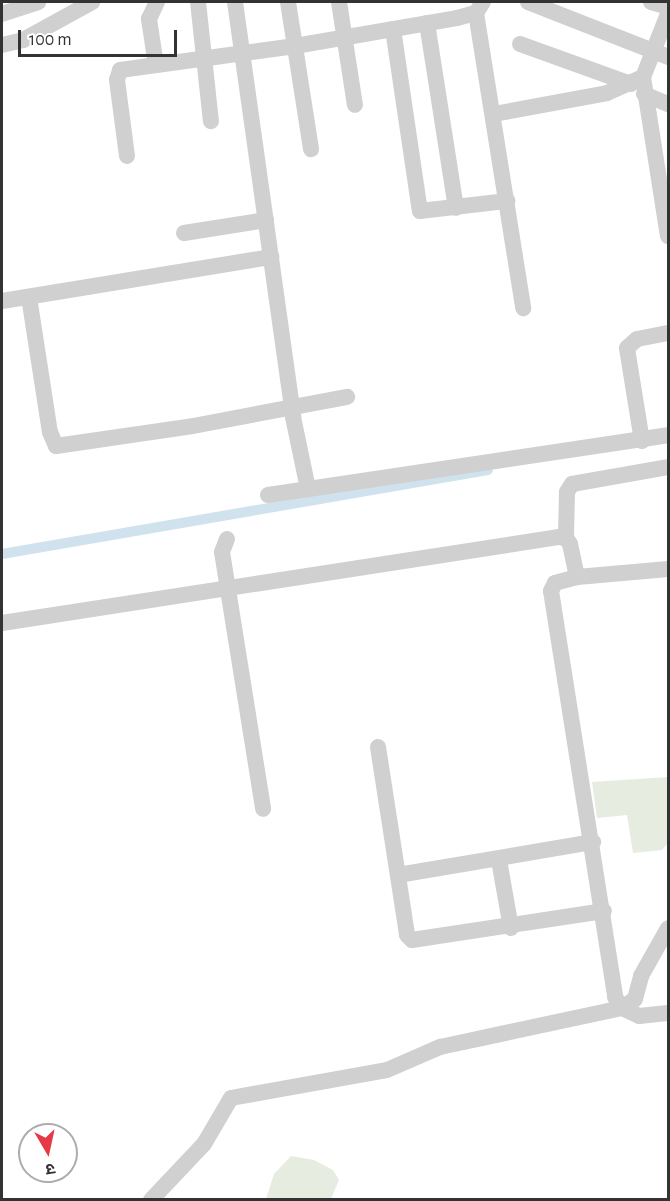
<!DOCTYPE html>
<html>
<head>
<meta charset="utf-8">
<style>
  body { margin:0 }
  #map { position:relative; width:670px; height:1201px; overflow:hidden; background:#fff; font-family:"Alegreya Sans","Noto Sans Devanagari",sans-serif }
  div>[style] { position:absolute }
  .green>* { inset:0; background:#e6ecdf }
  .canal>* { height:10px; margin:-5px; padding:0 5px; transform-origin:5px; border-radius:5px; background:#cfe2ee }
  .minor>* { height:16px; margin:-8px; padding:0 8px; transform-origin:8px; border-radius:8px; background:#d0d0d0 }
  span { translate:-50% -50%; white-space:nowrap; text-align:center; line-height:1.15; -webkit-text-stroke:6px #fff; paint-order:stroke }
  .frame { position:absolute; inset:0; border:3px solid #333; pointer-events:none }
  .north { position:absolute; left:18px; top:1123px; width:60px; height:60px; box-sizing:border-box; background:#fff; border:2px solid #adadad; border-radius:50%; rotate:171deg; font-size:16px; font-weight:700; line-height:24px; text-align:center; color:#333 }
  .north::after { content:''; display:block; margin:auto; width:21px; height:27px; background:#e63946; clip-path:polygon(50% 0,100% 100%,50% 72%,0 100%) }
  .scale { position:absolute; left:18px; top:30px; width:159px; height:27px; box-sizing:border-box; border:3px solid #333; border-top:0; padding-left:8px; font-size:18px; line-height:21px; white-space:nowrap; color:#333; -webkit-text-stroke:4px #fff; paint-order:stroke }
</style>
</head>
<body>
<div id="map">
  <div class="green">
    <div style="clip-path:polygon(668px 777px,668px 843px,662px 850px,633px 853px,627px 815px,597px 818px,592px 782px)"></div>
    <div style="clip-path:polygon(291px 1156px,314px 1160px,333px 1170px,339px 1180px,331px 1199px,266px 1199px,274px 1174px)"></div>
  </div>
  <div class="canal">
    <div style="left:2px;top:554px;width:493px;rotate:-9.8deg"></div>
  </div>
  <div class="minor">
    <div style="left:198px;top:2px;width:120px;rotate:83.8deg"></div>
    <div style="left:235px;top:2px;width:419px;rotate:82deg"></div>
    <div style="left:293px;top:417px;width:74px;rotate:78.2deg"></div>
    <div style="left:288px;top:2px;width:149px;rotate:81.1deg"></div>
    <div style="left:339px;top:2px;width:104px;rotate:81.2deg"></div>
    <div style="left:528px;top:2px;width:150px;rotate:21.4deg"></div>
    <div style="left:651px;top:2px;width:18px;rotate:16deg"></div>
    <div style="left:476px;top:13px;width:299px;rotate:80.9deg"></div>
    <div style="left:2px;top:14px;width:38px;rotate:-18deg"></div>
    <div style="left:668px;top:14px;width:68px;rotate:111.6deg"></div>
    <div style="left:643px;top:77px;width:161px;rotate:81.1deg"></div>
    <div style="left:427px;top:23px;width:187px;rotate:81.1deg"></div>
    <div style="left:393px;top:29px;width:184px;rotate:81.6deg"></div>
    <div style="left:420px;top:211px;width:88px;rotate:-6.6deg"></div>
    <div style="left:520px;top:44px;width:118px;rotate:19.8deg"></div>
    <div style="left:2px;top:45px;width:22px;rotate:-13deg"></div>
    <div style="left:23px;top:40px;width:79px;rotate:-28.8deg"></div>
    <div style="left:156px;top:65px;width:47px;rotate:-98.7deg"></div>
    <div style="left:149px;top:19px;width:19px;rotate:-65deg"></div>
    <div style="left:644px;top:94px;width:26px;rotate:23deg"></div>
    <div style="left:494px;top:114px;width:115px;rotate:-10.5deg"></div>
    <div style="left:607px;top:93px;width:39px;rotate:-24deg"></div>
    <div style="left:127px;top:156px;width:77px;rotate:-97.5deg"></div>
    <div style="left:117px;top:80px;width:10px;rotate:-73deg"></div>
    <div style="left:120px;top:70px;width:177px;rotate:-7.8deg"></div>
    <div style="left:295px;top:46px;width:164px;rotate:-9.8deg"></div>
    <div style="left:457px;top:18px;width:20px;rotate:-15deg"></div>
    <div style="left:476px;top:13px;width:13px;rotate:-58deg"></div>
    <div style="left:184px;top:233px;width:83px;rotate:-9deg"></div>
    <div style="left:29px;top:297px;width:137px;rotate:81.2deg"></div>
    <div style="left:50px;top:432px;width:15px;rotate:67deg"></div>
    <div style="left:56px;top:446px;width:138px;rotate:-8.3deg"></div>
    <div style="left:193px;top:426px;width:157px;rotate:-10.7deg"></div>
    <div style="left:2px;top:301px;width:273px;rotate:-9.3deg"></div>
    <div style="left:642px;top:441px;width:94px;rotate:-99.2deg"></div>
    <div style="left:627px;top:348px;width:13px;rotate:-42deg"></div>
    <div style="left:637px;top:339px;width:32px;rotate:-11deg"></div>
    <div style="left:268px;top:495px;width:404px;rotate:-8.5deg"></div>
    <div style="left:566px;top:538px;width:46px;rotate:-88.8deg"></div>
    <div style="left:567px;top:492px;width:9px;rotate:-58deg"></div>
    <div style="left:572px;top:484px;width:97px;rotate:-10deg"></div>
    <div style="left:227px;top:539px;width:14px;rotate:111deg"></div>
    <div style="left:222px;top:552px;width:260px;rotate:80.9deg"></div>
    <div style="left:668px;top:569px;width:91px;rotate:175deg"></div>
    <div style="left:577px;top:577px;width:23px;rotate:165deg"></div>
    <div style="left:555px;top:583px;width:9px;rotate:117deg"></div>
    <div style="left:551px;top:591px;width:411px;rotate:81deg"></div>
    <div style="left:615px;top:997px;width:13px;rotate:58deg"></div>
    <div style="left:622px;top:1008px;width:19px;rotate:25deg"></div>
    <div style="left:639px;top:1016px;width:29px;rotate:-6deg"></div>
    <div style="left:2px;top:623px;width:564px;rotate:-8.78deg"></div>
    <div style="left:559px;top:537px;width:7px;rotate:8deg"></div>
    <div style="left:566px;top:538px;width:7px;rotate:56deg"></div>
    <div style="left:570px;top:544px;width:34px;rotate:78deg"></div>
    <div style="left:378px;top:747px;width:190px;rotate:81.2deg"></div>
    <div style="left:407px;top:935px;width:7px;rotate:45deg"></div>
    <div style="left:412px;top:940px;width:194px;rotate:-8.6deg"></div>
    <div style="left:499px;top:860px;width:69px;rotate:80deg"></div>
    <div style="left:398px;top:875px;width:198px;rotate:-9.6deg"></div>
    <div style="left:151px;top:1200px;width:77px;rotate:-46.6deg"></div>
    <div style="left:204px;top:1144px;width:53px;rotate:-59.6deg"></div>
    <div style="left:231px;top:1098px;width:158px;rotate:-10.2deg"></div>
    <div style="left:387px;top:1070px;width:58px;rotate:-23.5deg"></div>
    <div style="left:440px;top:1047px;width:186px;rotate:-12.1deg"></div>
    <div style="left:622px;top:1008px;width:16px;rotate:-35deg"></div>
    <div style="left:635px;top:999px;width:24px;rotate:-75deg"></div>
    <div style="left:641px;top:976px;width:55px;rotate:-60.6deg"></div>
  </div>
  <div class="frame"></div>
  <div class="north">उ</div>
  <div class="scale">100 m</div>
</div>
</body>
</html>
